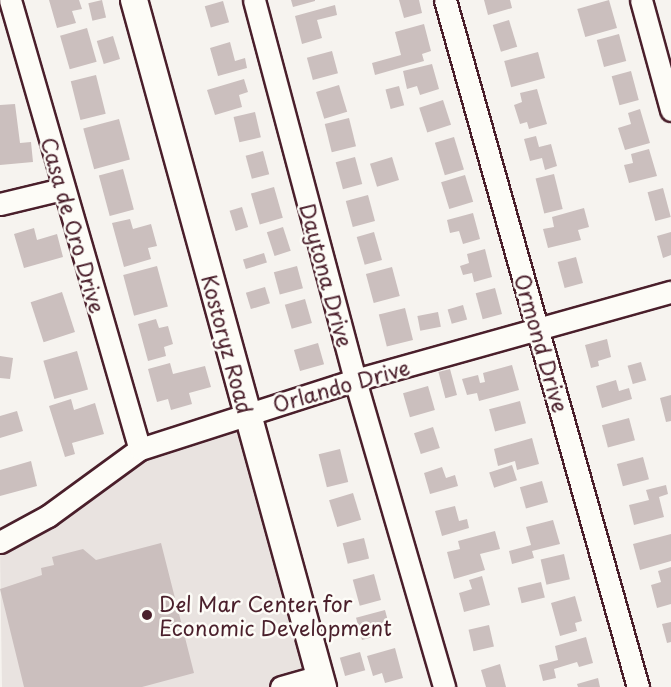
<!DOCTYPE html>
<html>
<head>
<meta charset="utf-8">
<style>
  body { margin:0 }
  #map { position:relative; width:671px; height:687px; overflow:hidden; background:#f6f3ef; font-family:"Playpen Sans",sans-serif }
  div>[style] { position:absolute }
  .built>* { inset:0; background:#e9e3e0 }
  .building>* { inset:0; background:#cbbfbe; transform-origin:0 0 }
  .roads { filter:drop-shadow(2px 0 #4a1f2b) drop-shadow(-2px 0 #4a1f2b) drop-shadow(0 2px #4a1f2b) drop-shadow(0 -2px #4a1f2b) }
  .minor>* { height:21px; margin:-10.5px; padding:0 10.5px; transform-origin:10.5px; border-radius:10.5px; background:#fdfcf7 }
  .major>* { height:26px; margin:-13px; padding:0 13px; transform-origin:13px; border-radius:13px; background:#fdfcf7 }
  .dots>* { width:16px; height:16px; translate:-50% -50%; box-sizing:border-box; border:3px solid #fdfcf7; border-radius:50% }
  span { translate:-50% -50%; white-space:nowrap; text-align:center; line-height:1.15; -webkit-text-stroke:5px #fdfcf7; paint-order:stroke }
  .street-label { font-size:21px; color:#4a1f2b }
  .poi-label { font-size:21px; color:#4a1f2b }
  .left { translate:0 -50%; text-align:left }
</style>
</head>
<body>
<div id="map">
  <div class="built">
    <div style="clip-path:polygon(232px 424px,243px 427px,315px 687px,2px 687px,0 549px,138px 463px,176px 443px)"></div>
  </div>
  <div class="building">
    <div style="clip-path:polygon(49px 0,79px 0,82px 9px,72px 11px,76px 23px,57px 28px)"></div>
    <div style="left:102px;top:0;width:18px;height:14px;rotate:77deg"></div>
    <div style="clip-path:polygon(291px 0,315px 0,315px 1px,293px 7px)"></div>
    <div style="clip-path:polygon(399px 0,419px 0,422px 13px,404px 18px)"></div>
    <div style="clip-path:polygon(484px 0,510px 0,512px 8px,488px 15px)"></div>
    <div style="left:609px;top:0;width:29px;height:33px;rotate:74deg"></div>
    <div style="left:223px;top:1px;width:22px;height:19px;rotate:74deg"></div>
    <div style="clip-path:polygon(335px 5px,337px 15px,317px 20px,322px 38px,302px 44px,295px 16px)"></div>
    <div style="left:509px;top:20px;width:28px;height:17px;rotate:73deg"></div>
    <div style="clip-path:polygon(424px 24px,431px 51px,422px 54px,424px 61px,375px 75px,372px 63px,401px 55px,395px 32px)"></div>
    <div style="left:87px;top:28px;width:35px;height:28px;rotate:74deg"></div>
    <div style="left:619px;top:34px;width:28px;height:23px;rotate:75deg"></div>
    <div style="left:113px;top:36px;width:24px;height:17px;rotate:73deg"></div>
    <div style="clip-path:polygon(230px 42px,235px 61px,245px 58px,247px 68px,218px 76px,210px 48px)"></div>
    <div style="left:332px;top:51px;width:23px;height:26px;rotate:75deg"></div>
    <div style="left:538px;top:52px;width:27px;height:35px;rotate:75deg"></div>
    <div style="clip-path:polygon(432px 64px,439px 89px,420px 95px,417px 86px,407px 89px,403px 71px)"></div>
    <div style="left:631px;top:71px;width:30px;height:20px;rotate:75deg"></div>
    <div style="left:96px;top:75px;width:40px;height:26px;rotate:76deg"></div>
    <div style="clip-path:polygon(244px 79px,248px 92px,239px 95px,242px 107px,215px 115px,207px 90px)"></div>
    <div style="left:339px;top:85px;width:28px;height:24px;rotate:73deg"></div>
    <div style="left:399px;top:86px;width:20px;height:14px;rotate:75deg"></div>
    <div style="clip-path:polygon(537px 89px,547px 124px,529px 129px,527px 122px,520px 124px,514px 105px,522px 102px,520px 93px)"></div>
    <div style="left:443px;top:100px;width:26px;height:25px;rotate:72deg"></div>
    <div style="clip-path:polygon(15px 104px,20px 143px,31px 142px,33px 162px,0 165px,0 105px)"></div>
    <div style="clip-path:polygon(640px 109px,650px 143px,625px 150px,618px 128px,631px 124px,628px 113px)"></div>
    <div style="left:255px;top:112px;width:26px;height:22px;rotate:77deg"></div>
    <div style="left:349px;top:118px;width:29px;height:25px;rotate:76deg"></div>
    <div style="left:119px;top:119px;width:42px;height:37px;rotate:75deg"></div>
    <div style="clip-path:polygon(536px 136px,539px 147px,551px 144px,557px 166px,545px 170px,542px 158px,530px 161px,524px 139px)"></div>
    <div style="left:454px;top:137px;width:34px;height:20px;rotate:73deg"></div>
    <div style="clip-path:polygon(649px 149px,657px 176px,629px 183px,624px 165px,633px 163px,631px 154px)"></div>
    <div style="left:263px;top:151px;width:24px;height:18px;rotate:75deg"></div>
    <div style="left:355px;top:157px;width:28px;height:20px;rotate:75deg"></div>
    <div style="left:392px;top:157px;width:24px;height:23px;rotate:73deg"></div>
    <div style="left:123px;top:169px;width:42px;height:25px;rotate:75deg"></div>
    <div style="left:554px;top:174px;width:36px;height:19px;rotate:76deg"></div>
    <div style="left:465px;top:175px;width:28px;height:25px;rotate:73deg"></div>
    <div style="left:274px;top:187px;width:32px;height:24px;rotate:74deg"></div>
    <div style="left:663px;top:188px;width:30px;height:16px;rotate:75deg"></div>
    <div style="left:368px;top:195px;width:27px;height:23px;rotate:75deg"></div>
    <div style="left:242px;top:207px;width:21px;height:13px;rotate:73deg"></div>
    <div style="clip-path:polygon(584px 208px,589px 227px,578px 230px,581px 240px,548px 248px,543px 229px,554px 227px,552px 217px)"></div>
    <div style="clip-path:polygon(473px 213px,480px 239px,463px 244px,459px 231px,450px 233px,447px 220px)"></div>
    <div style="clip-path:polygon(130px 219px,133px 229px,151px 224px,157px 246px,148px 248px,151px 259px,124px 267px,112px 223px)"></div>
    <div style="left:283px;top:227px;width:25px;height:17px;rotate:72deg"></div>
    <div style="clip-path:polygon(34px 228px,37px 240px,57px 234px,63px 257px,24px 268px,14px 234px)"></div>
    <div style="left:374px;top:232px;width:29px;height:18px;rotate:74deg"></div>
    <div style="clip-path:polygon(671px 232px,671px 255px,663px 258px,657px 236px)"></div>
    <div style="clip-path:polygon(485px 249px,492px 277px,474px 282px,472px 273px,463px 275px,460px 266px,469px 263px,467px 254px)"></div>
    <div style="left:264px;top:253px;width:10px;height:22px;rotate:73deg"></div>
    <div style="left:576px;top:257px;width:27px;height:19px;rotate:75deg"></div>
    <div style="left:157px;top:266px;width:42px;height:35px;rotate:75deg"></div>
    <div style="left:297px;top:266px;width:23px;height:24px;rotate:75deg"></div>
    <div style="left:392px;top:267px;width:30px;height:27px;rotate:75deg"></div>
    <div style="left:265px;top:287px;width:17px;height:20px;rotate:73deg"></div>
    <div style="left:495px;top:288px;width:27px;height:20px;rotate:75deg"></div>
    <div style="left:62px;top:292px;width:42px;height:33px;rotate:72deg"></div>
    <div style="left:305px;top:299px;width:25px;height:21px;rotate:74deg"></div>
    <div style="left:463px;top:305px;width:15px;height:16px;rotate:74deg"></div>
    <div style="left:405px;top:308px;width:33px;height:27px;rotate:76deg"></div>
    <div style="left:438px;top:312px;width:15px;height:21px;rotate:79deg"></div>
    <div style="clip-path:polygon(156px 319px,159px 328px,168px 326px,173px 344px,164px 347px,166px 356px,148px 361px,138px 324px)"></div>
    <div style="clip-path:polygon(607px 339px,611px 357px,598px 361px,599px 366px,591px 368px,585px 345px)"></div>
    <div style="left:318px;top:343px;width:22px;height:25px;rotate:74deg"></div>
    <div style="left:77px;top:351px;width:40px;height:35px;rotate:74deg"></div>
    <div style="clip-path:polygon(0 356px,13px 358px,10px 379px,0 378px)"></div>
    <div style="left:641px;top:362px;width:19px;height:14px;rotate:74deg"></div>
    <div style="clip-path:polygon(170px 363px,173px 374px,205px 366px,211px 387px,189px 393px,192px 404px,171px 410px,168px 399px,157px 402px,148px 369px)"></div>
    <div style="clip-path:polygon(512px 365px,519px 390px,479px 401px,477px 393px,467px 395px,462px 379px,478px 375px,480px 383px,485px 382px,483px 373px)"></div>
    <div style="left:450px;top:369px;width:27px;height:12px;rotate:75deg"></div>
    <div style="clip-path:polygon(616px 380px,619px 391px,629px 388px,632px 399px,602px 408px,596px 386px)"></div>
    <div style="left:428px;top:386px;width:25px;height:26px;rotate:74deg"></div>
    <div style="clip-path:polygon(671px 395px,671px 421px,666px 422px,660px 398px)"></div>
    <div style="clip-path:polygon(71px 399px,74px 410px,95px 403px,104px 434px,72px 443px,75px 454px,65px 457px,49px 406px)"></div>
    <div style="left:520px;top:401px;width:23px;height:32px;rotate:75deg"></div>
    <div style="clip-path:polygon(17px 411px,23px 431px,0 438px,0 416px)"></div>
    <div style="left:629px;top:418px;width:23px;height:28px;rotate:75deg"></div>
    <div style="left:433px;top:427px;width:22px;height:20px;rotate:72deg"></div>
    <div style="clip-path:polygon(532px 438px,539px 464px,517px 470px,515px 461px,498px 466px,494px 449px)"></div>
    <div style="left:340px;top:449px;width:34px;height:22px;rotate:76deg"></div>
    <div style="left:643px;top:457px;width:23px;height:27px;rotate:75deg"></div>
    <div style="clip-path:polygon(31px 461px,37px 486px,0 496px,0 470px)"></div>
    <div style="left:512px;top:465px;width:16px;height:24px;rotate:72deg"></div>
    <div style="clip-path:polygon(442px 467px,446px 478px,455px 475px,458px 486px,430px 494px,424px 473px)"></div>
    <div style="left:542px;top:481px;width:22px;height:23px;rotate:74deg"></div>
    <div style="clip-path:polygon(666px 485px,668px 494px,659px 497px,664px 517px,634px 525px,629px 505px,649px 500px,646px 490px)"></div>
    <div style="left:353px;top:493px;width:28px;height:25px;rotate:73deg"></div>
    <div style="clip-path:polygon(455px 506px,459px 521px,467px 519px,469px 528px,442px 536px,435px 511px)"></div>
    <div style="clip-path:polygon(553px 520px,560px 544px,532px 551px,534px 558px,512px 564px,509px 551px,531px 545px,526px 527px)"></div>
    <div style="clip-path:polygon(495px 531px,500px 549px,480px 554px,485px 570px,454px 579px,447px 552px,460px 549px,458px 541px)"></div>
    <div style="clip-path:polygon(671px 534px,671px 561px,640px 570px,633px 544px)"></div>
    <div style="left:364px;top:538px;width:21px;height:22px;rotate:76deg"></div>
    <div style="clip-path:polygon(161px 543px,194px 673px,142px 687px,24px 687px,0 589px,42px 575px,41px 568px,54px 565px,52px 557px,83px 549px,96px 560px)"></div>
    <div style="left:564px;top:554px;width:26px;height:24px;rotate:77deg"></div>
    <div style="clip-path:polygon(671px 567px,671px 604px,657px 608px,651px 585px,661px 582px,658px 571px)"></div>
    <div style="left:374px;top:574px;width:27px;height:22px;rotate:75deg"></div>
    <div style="clip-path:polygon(482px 576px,490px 605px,464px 612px,459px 593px,472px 589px,469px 580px)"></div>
    <div style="left:541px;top:582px;width:16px;height:24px;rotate:76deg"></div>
    <div style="clip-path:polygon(575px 596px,582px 621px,575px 623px,577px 631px,560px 636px,551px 603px)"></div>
    <div style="left:385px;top:610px;width:23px;height:30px;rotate:75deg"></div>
    <div style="clip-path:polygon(671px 622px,671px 642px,667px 643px,662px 624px)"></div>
    <div style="left:489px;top:625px;width:22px;height:21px;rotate:77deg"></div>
    <div style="clip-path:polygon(586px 637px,593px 663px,579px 667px,577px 662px,554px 669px,556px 678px,543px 681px,539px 665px,558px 660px,555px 646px)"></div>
    <div style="clip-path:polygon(395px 648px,403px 678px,385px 683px,382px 673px,373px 676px,367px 656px)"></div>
    <div style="left:360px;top:652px;width:19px;height:21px;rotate:74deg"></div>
    <div style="clip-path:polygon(500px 664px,506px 687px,486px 687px,481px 670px)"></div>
    <div style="clip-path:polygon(598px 678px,600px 687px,578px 687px,577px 684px)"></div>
  </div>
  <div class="roads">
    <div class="minor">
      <div style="left:10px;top:0;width:467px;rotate:73.9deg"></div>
      <div style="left:254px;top:0;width:393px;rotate:75.1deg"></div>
      <div style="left:355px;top:380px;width:320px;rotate:73.8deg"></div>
      <div style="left:445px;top:0;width:714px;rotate:74.31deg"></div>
      <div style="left:641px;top:0;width:114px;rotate:74.7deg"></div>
      <div style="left:0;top:204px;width:64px;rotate:-13.6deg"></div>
      <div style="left:0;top:542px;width:55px;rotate:-28.4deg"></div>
      <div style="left:48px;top:516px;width:114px;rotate:-36.1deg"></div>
      <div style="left:140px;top:449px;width:226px;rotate:-17.8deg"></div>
      <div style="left:355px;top:380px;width:328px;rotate:-15.6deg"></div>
      <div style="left:281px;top:687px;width:41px;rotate:-15.8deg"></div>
    </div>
    <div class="major">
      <div style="left:134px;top:0;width:713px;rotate:74.62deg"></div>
    </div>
  </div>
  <div class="dots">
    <div style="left:147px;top:615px;background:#4a1f2b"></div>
  </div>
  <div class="street-label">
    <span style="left:74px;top:225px;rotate:74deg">Casa de Oro Drive</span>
    <span style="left:327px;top:275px;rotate:75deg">Daytona Drive</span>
    <span style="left:542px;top:343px;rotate:74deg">Ormond Drive</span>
    <span style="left:228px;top:344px;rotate:75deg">Kostoryz Road</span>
    <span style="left:341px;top:385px;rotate:-16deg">Orlando Drive</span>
  </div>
  <div class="poi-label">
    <span class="left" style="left:159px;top:615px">Del Mar Center for<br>Economic Development</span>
  </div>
</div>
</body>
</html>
